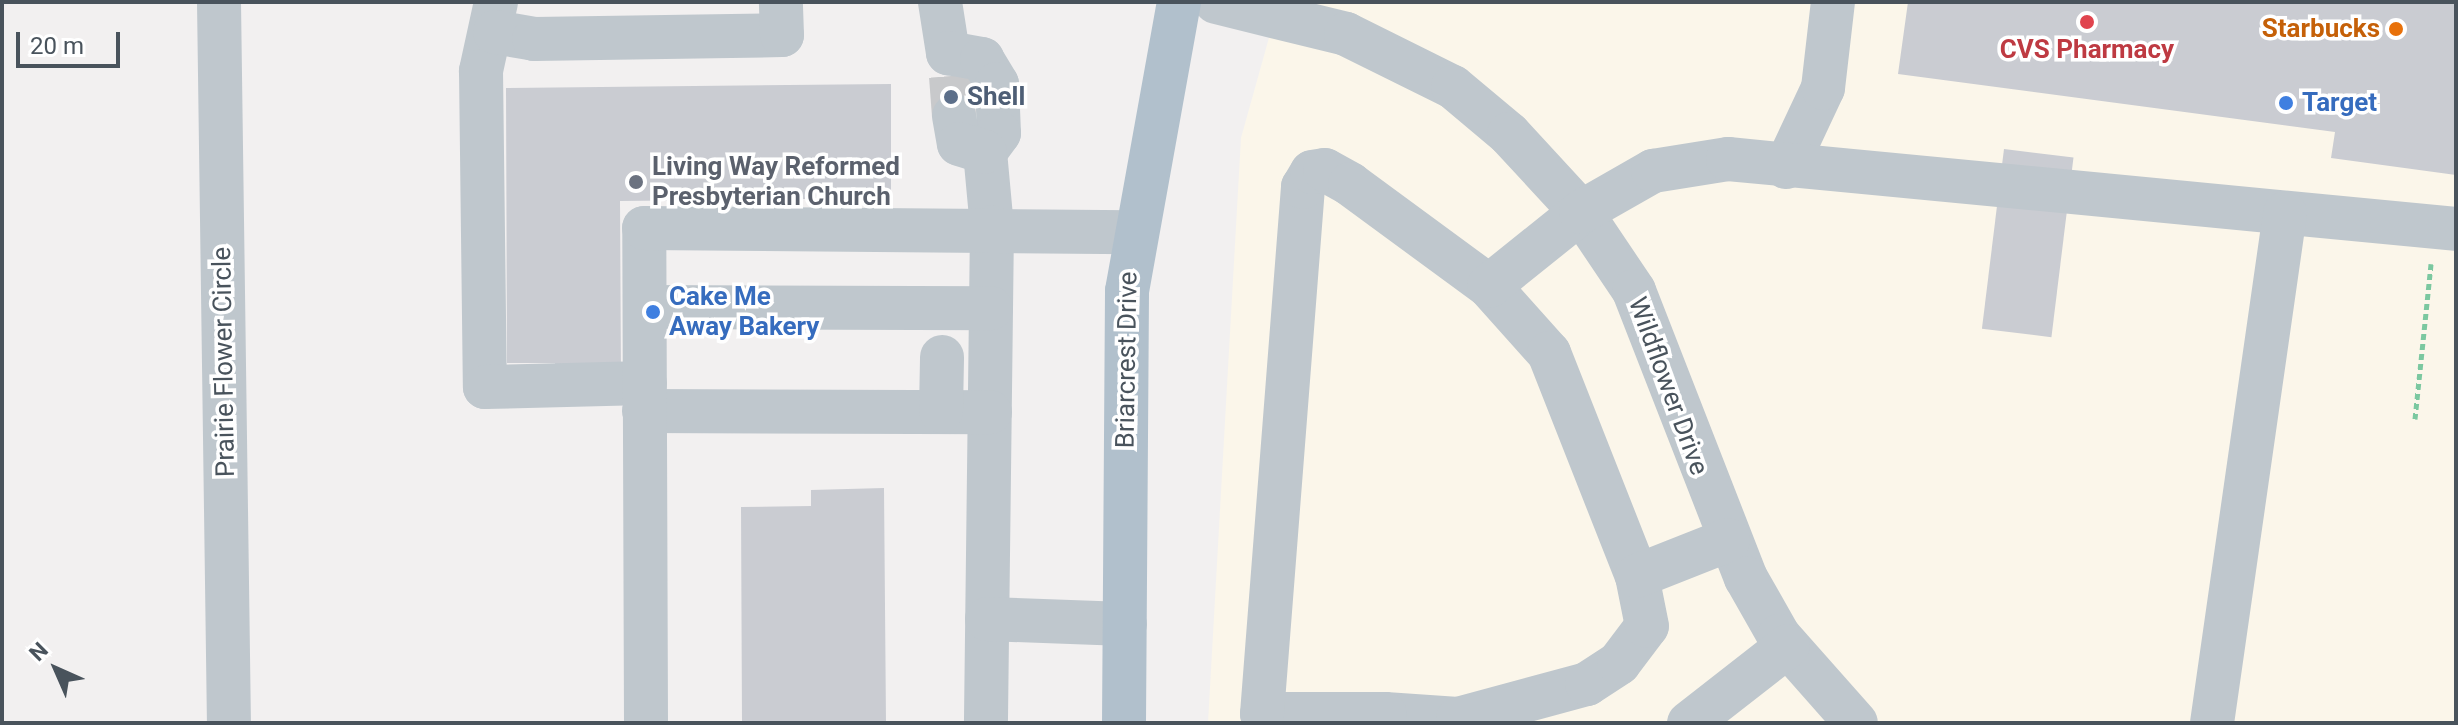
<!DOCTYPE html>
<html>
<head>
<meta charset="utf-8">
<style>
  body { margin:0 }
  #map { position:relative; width:2458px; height:725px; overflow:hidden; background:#f2f0f0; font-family:Roboto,sans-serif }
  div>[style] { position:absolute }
  .commercial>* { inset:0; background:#fbf6ea }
  .building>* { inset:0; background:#caccd2; transform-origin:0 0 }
  .minor-tunnel>* { height:44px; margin-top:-22px; transform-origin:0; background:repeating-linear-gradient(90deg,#c8c9cb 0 44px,transparent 0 66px) }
  .path>* { height:5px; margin-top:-2.5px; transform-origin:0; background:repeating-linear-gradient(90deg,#7bc8a0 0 6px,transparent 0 10px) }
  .minor>* { height:44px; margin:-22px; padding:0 22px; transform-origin:22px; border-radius:22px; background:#bfc7cd }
  .major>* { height:44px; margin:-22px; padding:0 22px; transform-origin:22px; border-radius:22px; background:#b1c0cc }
  .dots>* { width:22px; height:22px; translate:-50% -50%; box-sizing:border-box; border:4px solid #fff; border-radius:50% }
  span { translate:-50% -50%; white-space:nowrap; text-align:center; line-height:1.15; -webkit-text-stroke:7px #fff; paint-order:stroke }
  .food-label { font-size:26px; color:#c56008; font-weight:700 }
  .right { translate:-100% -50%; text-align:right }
  .health-label { font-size:26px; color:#be3a42; font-weight:700 }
  .service-label { font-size:26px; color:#4e5e75; font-weight:700 }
  .left { translate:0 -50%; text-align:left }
  .shop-label { font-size:26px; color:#366cbe; font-weight:700 }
  .worship-label { font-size:26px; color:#5b616d; font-weight:700 }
  .street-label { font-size:26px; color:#49535c }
  .frame { position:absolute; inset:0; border:4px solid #49535c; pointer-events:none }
  .north { position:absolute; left:16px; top:629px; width:80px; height:80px; -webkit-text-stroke:6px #fff; paint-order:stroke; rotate:315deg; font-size:22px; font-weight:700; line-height:32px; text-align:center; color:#49535c }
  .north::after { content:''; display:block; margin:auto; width:28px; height:36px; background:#49535c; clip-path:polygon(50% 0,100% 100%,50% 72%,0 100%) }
  .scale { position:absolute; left:16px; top:32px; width:104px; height:36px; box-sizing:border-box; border:4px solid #49535c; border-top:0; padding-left:10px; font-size:24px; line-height:28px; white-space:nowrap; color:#49535c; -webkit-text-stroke:6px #fff; paint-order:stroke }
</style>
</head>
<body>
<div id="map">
  <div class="commercial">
    <div style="clip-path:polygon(1279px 2px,2456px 2px,2456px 723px,1208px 723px,1241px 138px)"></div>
  </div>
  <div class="building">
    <div style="clip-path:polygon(1908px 2px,2456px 2px,2456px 175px,2331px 158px,2335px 132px,1898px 74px)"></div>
    <div style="clip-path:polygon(891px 84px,891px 198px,620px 201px,621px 376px,555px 376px,555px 363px,507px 363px,506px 88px)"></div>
    <div style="left:2004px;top:149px;width:70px;height:181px;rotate:7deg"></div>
    <div style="clip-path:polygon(884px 488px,886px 723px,742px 723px,741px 507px,811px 506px,811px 490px)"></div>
  </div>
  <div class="minor-tunnel">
    <div style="left:951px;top:76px;width:40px;rotate:85.7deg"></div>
  </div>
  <div class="path">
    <div style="left:2415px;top:419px;width:156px;rotate:-84.1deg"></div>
  </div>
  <div class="minor">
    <div style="left:219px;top:2px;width:721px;rotate:89.21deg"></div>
    <div style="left:496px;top:2px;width:71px;rotate:102.3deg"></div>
    <div style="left:481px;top:71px;width:316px;rotate:89.3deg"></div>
    <div style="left:485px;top:387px;width:160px;rotate:-1.4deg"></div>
    <div style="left:940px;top:2px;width:52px;rotate:81.1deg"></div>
    <div style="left:948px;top:53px;width:35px;rotate:10deg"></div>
    <div style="left:982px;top:59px;width:29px;rotate:59deg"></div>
    <div style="left:997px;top:84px;width:49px;rotate:87.7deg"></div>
    <div style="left:999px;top:133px;width:24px;rotate:126deg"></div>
    <div style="left:985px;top:152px;width:75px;rotate:84.7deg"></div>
    <div style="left:992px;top:227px;width:496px;rotate:90.7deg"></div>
    <div style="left:1216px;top:2px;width:134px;rotate:13.8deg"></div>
    <div style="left:1346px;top:34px;width:119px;rotate:26.4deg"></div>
    <div style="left:1453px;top:87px;width:73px;rotate:40deg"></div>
    <div style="left:1509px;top:134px;width:106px;rotate:47.3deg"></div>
    <div style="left:1581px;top:212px;width:95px;rotate:56.1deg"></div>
    <div style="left:1634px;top:291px;width:308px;rotate:68.7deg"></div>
    <div style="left:1746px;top:578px;width:67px;rotate:60.4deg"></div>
    <div style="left:1779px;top:636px;width:116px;rotate:48.5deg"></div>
    <div style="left:495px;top:32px;width:40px;rotate:10deg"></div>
    <div style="left:534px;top:39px;width:248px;rotate:-0.9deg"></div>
    <div style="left:782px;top:35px;width:33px;rotate:-92deg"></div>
    <div style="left:954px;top:116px;width:28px;rotate:80deg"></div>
    <div style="left:959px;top:144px;width:27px;rotate:17deg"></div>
    <div style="left:1786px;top:167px;width:87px;rotate:-64.9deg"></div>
    <div style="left:1823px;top:88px;width:87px;rotate:-83.4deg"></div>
    <div style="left:1489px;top:286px;width:90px;rotate:48.2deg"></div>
    <div style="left:1549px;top:353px;width:240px;rotate:68.5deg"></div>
    <div style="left:645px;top:307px;width:346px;rotate:0.2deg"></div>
    <div style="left:644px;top:411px;width:346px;rotate:0.2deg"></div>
    <div style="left:941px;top:411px;width:54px;rotate:-88.9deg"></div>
    <div style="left:987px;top:619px;width:138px;rotate:2.1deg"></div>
    <div style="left:1385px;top:714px;width:73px;rotate:3.9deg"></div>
    <div style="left:1458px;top:719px;width:134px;rotate:-15.2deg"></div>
    <div style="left:1587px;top:684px;width:38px;rotate:-33deg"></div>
    <div style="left:1619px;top:663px;width:46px;rotate:-52.9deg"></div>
    <div style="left:1647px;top:626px;width:51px;rotate:-101.3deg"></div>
    <div style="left:1637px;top:576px;width:98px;rotate:-21.6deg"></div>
    <div style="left:646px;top:723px;width:495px;rotate:-90.2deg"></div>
    <div style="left:644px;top:228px;width:488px;rotate:0.5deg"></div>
    <div style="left:1385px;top:723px;width:9px;rotate:-90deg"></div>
    <div style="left:1385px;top:714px;width:123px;rotate:180deg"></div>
    <div style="left:1262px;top:714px;width:529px;rotate:-85.55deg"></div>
    <div style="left:1303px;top:187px;width:17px;rotate:-59deg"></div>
    <div style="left:1312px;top:172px;width:13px;rotate:-9deg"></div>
    <div style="left:1325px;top:170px;width:29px;rotate:29deg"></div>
    <div style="left:1350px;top:184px;width:172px;rotate:36.3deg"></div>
    <div style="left:1489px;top:286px;width:118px;rotate:-38.8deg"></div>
    <div style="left:1581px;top:212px;width:83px;rotate:-29.7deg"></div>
    <div style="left:1653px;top:171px;width:76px;rotate:-9.1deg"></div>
    <div style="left:1728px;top:159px;width:731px;rotate:5.49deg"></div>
    <div style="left:1689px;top:723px;width:125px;rotate:-37.9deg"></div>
    <div style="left:2212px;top:723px;width:515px;rotate:-81.85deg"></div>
  </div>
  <div class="major">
    <div style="left:1124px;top:723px;width:432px;rotate:-89.6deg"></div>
    <div style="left:1127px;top:291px;width:294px;rotate:-79.8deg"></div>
  </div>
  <div class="dots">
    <div style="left:2087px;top:22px;background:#e0444e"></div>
    <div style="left:2396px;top:29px;background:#e8710a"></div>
    <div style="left:951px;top:97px;background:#5c6f8a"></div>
    <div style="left:2286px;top:103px;background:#3f7fe0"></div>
    <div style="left:636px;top:182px;background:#6b7280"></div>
    <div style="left:653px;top:312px;background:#3f7fe0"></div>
  </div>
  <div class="food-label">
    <span class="right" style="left:2380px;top:29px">Starbucks</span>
  </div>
  <div class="health-label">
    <span style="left:2087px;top:50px">CVS Pharmacy</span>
  </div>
  <div class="service-label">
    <span class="left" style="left:967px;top:97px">Shell</span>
  </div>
  <div class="shop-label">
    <span class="left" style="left:2302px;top:103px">Target</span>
    <span class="left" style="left:669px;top:312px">Cake Me<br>Away Bakery</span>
  </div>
  <div class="worship-label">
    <span class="left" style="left:652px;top:182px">Living Way Reformed<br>Presbyterian Church</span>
  </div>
  <div class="street-label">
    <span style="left:1127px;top:360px;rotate:-89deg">Briarcrest Drive</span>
    <span style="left:224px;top:362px;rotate:-91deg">Prairie Flower Circle</span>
    <span style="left:1668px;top:386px;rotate:70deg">Wildflower Drive</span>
  </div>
  <div class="frame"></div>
  <div class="north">N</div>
  <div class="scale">20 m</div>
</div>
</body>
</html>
